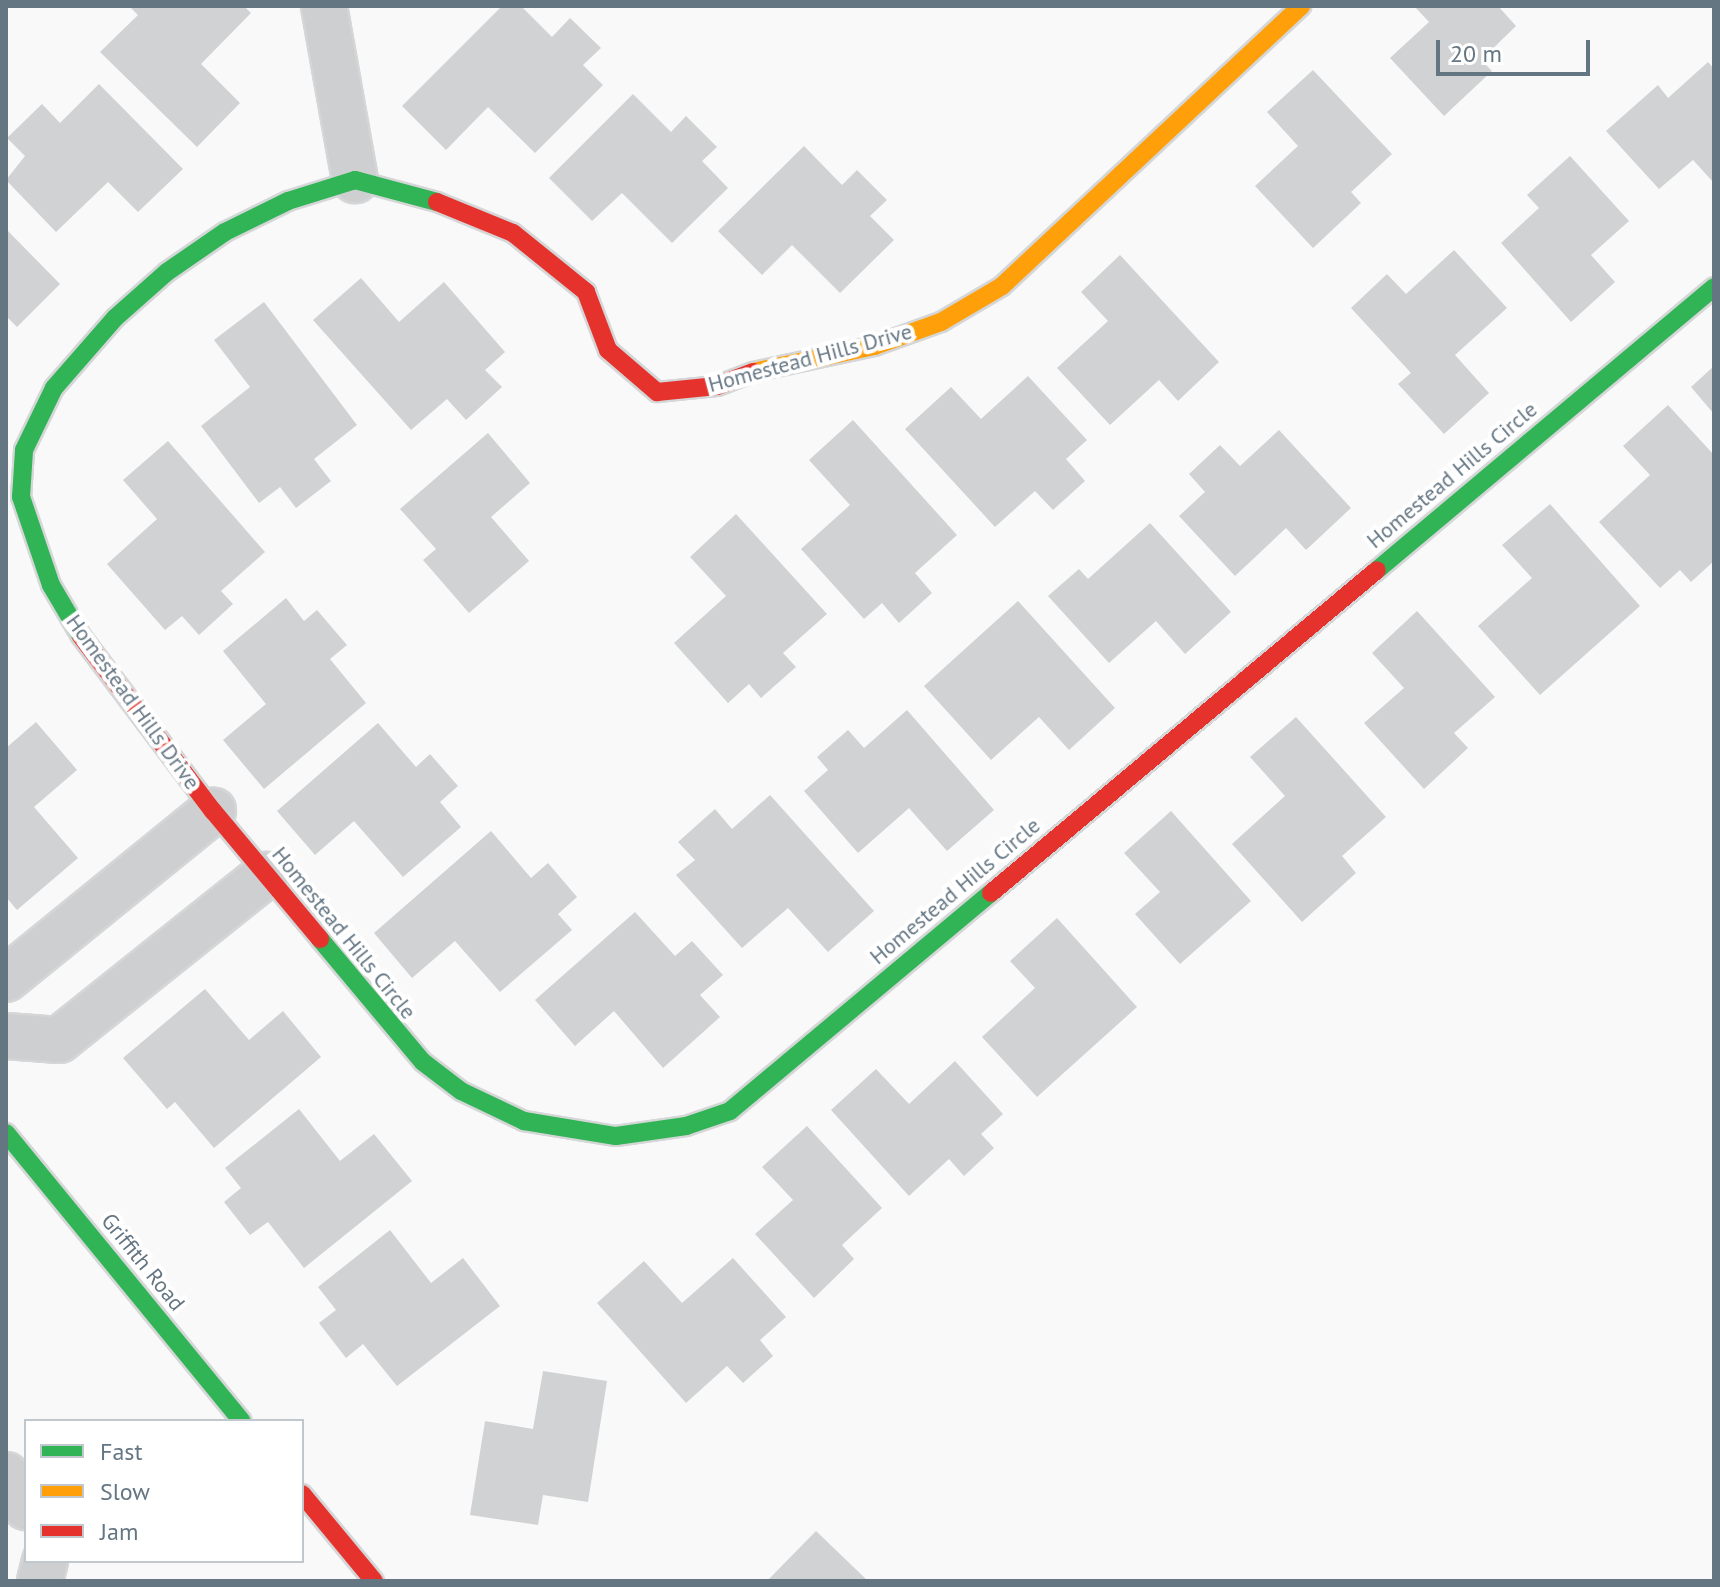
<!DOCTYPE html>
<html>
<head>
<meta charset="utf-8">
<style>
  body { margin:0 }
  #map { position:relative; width:1720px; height:1587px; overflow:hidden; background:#f9f9f9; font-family:"PT Sans",sans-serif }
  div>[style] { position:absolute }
  .building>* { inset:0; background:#d0d2d3 }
  .roads { filter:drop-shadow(2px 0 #d5d6d7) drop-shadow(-2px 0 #d5d6d7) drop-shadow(0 2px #d5d6d7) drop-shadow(0 -2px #d5d6d7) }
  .street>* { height:44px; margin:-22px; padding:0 22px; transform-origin:22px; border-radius:22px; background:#cecfd0 }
  .fast>* { height:18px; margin:-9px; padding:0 9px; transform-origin:9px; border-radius:9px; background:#30b455 }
  .slow>* { height:18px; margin:-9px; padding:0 9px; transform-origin:9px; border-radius:9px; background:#ff9f0a }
  .jam>* { height:18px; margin:-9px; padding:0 9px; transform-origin:9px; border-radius:9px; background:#e5322d }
  span { translate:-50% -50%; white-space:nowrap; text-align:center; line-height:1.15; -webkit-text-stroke:8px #fff; paint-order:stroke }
  .street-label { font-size:22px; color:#657683 }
  .frame { position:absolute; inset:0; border:8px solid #657683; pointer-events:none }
  .legend { position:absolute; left:24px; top:1419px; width:280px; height:144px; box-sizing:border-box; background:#fff; border:2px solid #c1c8cd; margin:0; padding:10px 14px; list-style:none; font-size:24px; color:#657683 }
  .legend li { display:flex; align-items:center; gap:16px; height:40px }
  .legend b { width:40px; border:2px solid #c1c8cd }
  .scale { position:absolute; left:1436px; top:40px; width:154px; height:36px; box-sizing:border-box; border:4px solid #657683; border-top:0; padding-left:10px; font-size:24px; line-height:28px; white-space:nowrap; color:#657683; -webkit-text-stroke:6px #fff; paint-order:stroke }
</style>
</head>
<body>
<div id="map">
  <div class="building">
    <div style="clip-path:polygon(129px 6px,244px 6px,251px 13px,201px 64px,240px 103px,197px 147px,100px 52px,138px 15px)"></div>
    <div style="clip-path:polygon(502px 6px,521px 6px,552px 37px,570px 18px,601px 48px,583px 65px,603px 85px,535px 153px,488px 107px,446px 150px,402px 106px)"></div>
    <div style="clip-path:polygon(1414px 6px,1498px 6px,1516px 26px,1481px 60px,1492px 71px,1444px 116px,1390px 58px,1429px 22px)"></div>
    <div style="clip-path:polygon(1708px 62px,1714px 69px,1714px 183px,1693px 160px,1659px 189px,1606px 131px,1658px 85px,1668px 98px)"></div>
    <div style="clip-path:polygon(1313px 70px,1392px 154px,1351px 192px,1361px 203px,1313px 248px,1255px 186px,1298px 146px,1267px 112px)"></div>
    <div style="clip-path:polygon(99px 84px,183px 169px,138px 212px,108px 182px,56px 232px,6px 180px,25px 156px,7px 138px,42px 104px,60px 123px)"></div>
    <div style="clip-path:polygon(633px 94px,671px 132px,686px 116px,717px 147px,702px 161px,728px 188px,672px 243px,622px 193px,592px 221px,549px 178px)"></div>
    <div style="clip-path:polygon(804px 146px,842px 185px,857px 170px,887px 200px,870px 216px,894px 240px,840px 293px,792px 245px,762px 275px,718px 231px)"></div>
    <div style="clip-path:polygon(1570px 156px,1629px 221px,1591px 255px,1615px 282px,1571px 322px,1501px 243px,1539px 208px,1527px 195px)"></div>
    <div style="clip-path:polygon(6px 229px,60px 284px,17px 327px,6px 316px)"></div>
    <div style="clip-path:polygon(1454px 250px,1507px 308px,1455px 355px,1489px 393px,1444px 434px,1398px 384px,1411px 373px,1351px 308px,1387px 274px,1406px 294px)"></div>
    <div style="clip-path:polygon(1120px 255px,1219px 362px,1178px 401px,1159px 380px,1110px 425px,1057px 368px,1108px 321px,1081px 292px)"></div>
    <div style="clip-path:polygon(361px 278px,399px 322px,444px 282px,505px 352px,485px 370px,502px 387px,466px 420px,447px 399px,411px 430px,313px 320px)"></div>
    <div style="clip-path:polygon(264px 302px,357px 425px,314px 459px,331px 481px,296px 508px,280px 487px,259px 503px,201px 426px,250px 387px,214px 340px)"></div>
    <div style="clip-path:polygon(1714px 366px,1714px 414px,1691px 387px)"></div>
    <div style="clip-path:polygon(1028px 376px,1087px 440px,1066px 459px,1085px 481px,1053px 510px,1035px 491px,995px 527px,905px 429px,951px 387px,981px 419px)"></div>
    <div style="clip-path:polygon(1668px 405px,1714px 455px,1714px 561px,1691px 582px,1680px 570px,1660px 588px,1599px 522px,1650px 475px,1623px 446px)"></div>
    <div style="clip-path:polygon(853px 420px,957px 535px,915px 573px,932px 593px,899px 623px,882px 603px,864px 619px,801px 549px,850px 505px,809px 460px)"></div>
    <div style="clip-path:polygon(1279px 430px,1351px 508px,1306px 550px,1286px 528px,1235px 576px,1179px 516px,1205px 492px,1189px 474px,1220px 445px,1240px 466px)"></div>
    <div style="clip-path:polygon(488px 433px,530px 483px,491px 517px,529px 561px,469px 613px,423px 560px,436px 549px,400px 509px)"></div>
    <div style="clip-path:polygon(168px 441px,265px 552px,221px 591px,233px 604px,199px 635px,182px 616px,165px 630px,107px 564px,157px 519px,123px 480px)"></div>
    <div style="clip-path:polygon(1550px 504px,1640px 606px,1540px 695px,1478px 626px,1532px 578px,1502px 545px)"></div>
    <div style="clip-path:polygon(736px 514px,827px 614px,783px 653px,796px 667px,761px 698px,749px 684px,728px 703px,674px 643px,726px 596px,690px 557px)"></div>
    <div style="clip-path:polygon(1150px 523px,1231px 612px,1185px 654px,1156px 621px,1109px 663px,1048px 596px,1079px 569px,1088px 579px)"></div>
    <div style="clip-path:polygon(286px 598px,304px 621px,317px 610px,347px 645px,330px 659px,366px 703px,264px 789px,223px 740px,266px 704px,223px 651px)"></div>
    <div style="clip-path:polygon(1018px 601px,1115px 708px,1069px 750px,1039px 717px,991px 760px,924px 686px)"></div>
    <div style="clip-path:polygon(1417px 611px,1495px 697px,1454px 733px,1468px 748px,1424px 789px,1364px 723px,1404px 688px,1372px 653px)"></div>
    <div style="clip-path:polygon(907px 710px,994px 810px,947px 851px,909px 808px,858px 853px,804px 791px,828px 770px,817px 757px,848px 730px,864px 748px)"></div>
    <div style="clip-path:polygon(1296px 717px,1386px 817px,1342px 856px,1356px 873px,1302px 922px,1232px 844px,1285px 796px,1250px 757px)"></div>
    <div style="clip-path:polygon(36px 722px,77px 770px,34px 807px,78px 858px,17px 910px,6px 897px,6px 748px)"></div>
    <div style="clip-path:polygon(378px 723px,416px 767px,430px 754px,458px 786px,440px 802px,461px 827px,403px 877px,354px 821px,315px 855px,277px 811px)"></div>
    <div style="clip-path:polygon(770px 795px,874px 911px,828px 952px,788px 908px,742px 948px,676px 875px,695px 860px,678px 842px,715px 809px,732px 829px)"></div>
    <div style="clip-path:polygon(1171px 811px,1251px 901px,1180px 964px,1135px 914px,1160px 892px,1124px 853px)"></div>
    <div style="clip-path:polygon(491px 831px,531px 878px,548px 863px,577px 897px,558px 914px,572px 930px,500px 992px,455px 941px,412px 978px,374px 933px)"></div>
    <div style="clip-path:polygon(635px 912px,675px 956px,692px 941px,723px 975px,700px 995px,720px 1017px,663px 1068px,614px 1011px,575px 1046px,535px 1000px)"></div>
    <div style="clip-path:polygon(1057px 918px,1137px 1007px,1037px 1097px,982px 1037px,1035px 988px,1010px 961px)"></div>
    <div style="clip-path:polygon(205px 989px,249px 1040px,283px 1011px,321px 1057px,214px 1148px,175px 1102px,167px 1109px,123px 1058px)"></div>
    <div style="clip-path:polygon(955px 1061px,1003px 1114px,981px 1134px,994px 1148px,964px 1176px,949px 1159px,909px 1196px,831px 1110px,876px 1069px,909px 1104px)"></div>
    <div style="clip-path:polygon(299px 1109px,340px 1161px,374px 1134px,412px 1181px,304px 1268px,268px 1222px,250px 1235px,224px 1202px,241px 1188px,225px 1168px)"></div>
    <div style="clip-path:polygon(807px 1126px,882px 1208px,842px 1245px,854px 1259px,814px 1298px,755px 1234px,793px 1200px,762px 1167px)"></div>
    <div style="clip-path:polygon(390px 1230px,431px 1283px,463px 1258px,500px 1306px,397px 1386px,363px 1344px,346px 1358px,319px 1323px,336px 1310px,318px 1287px)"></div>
    <div style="clip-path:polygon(733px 1258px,786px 1317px,760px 1340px,773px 1356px,743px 1383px,727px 1366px,686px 1403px,597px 1303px,644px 1261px,682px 1303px)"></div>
    <div style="clip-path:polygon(543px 1371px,607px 1381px,588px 1502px,543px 1495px,538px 1525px,470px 1515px,485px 1421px,533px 1429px)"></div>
    <div style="clip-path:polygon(816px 1531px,868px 1581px,767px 1581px)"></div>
  </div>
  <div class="roads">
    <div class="street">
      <div style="left:324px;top:6px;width:177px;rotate:79.9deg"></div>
      <div style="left:6px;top:979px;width:267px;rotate:-39.1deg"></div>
      <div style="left:6px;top:1036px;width:53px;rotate:4.3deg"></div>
      <div style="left:59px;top:1040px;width:265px;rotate:-38.6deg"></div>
      <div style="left:6px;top:1475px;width:38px;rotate:58deg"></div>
      <div style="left:40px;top:1581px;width:21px;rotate:-76deg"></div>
    </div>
    <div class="fast">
      <div style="left:1377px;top:570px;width:440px;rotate:-40deg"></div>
      <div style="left:81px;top:636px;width:59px;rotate:-120.5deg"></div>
      <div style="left:51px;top:585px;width:93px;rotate:-108.8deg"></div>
      <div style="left:21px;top:497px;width:47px;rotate:-86.3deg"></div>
      <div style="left:24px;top:450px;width:69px;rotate:-64.2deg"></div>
      <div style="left:54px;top:388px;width:93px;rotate:-48.9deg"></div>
      <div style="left:115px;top:318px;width:69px;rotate:-41.5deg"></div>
      <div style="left:167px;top:272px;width:70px;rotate:-34.6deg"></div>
      <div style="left:225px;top:232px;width:70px;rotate:-26.2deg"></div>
      <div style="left:288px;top:201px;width:70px;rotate:-17.4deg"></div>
      <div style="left:355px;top:180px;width:85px;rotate:15deg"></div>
      <div style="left:320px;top:939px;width:160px;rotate:50.1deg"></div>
      <div style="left:423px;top:1062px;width:48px;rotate:37.3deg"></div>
      <div style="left:461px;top:1091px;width:70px;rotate:25.5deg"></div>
      <div style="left:524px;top:1121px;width:93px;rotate:9.3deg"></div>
      <div style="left:616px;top:1136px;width:71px;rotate:-8.1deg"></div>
      <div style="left:686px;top:1126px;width:46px;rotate:-18.8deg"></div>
      <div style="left:730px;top:1111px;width:340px;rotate:-39.9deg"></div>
      <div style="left:6px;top:1133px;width:372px;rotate:50.7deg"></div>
    </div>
    <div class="slow">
      <div style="left:753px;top:372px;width:124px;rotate:-12.1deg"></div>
      <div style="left:874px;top:346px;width:71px;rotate:-19.7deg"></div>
      <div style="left:941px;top:322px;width:71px;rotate:-30.5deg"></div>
      <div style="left:1002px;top:286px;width:410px;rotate:-43.1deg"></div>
    </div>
    <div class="jam">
      <div style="left:437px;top:202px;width:82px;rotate:22.2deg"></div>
      <div style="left:513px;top:233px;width:94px;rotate:38.9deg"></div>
      <div style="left:586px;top:292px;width:62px;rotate:69.2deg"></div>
      <div style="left:608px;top:350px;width:65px;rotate:40.6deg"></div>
      <div style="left:657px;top:392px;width:60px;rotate:-5.7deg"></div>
      <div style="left:717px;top:386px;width:39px;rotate:-21deg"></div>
      <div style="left:81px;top:636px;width:219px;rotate:53deg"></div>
      <div style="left:213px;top:811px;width:167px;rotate:50.1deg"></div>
      <div style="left:991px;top:893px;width:503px;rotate:-39.92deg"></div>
      <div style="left:302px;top:1494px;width:113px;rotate:50.4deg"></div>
    </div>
  </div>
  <div class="street-label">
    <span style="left:810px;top:358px;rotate:-15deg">Homestead Hills Drive</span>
    <span style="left:1452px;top:475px;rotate:-40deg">Homestead Hills Circle</span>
    <span style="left:133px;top:702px;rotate:54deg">Homestead Hills Drive</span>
    <span style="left:955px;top:891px;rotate:-40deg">Homestead Hills Circle</span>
    <span style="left:344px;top:933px;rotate:51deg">Homestead Hills Circle</span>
    <span style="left:143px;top:1262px;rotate:51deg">Griffith Road</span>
  </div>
  <div class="frame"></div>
  <ul class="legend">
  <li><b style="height:10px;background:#30b455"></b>Fast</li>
  <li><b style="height:10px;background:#ff9f0a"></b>Slow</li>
  <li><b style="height:10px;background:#e5322d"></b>Jam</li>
  </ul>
  <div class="scale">20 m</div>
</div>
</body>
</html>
